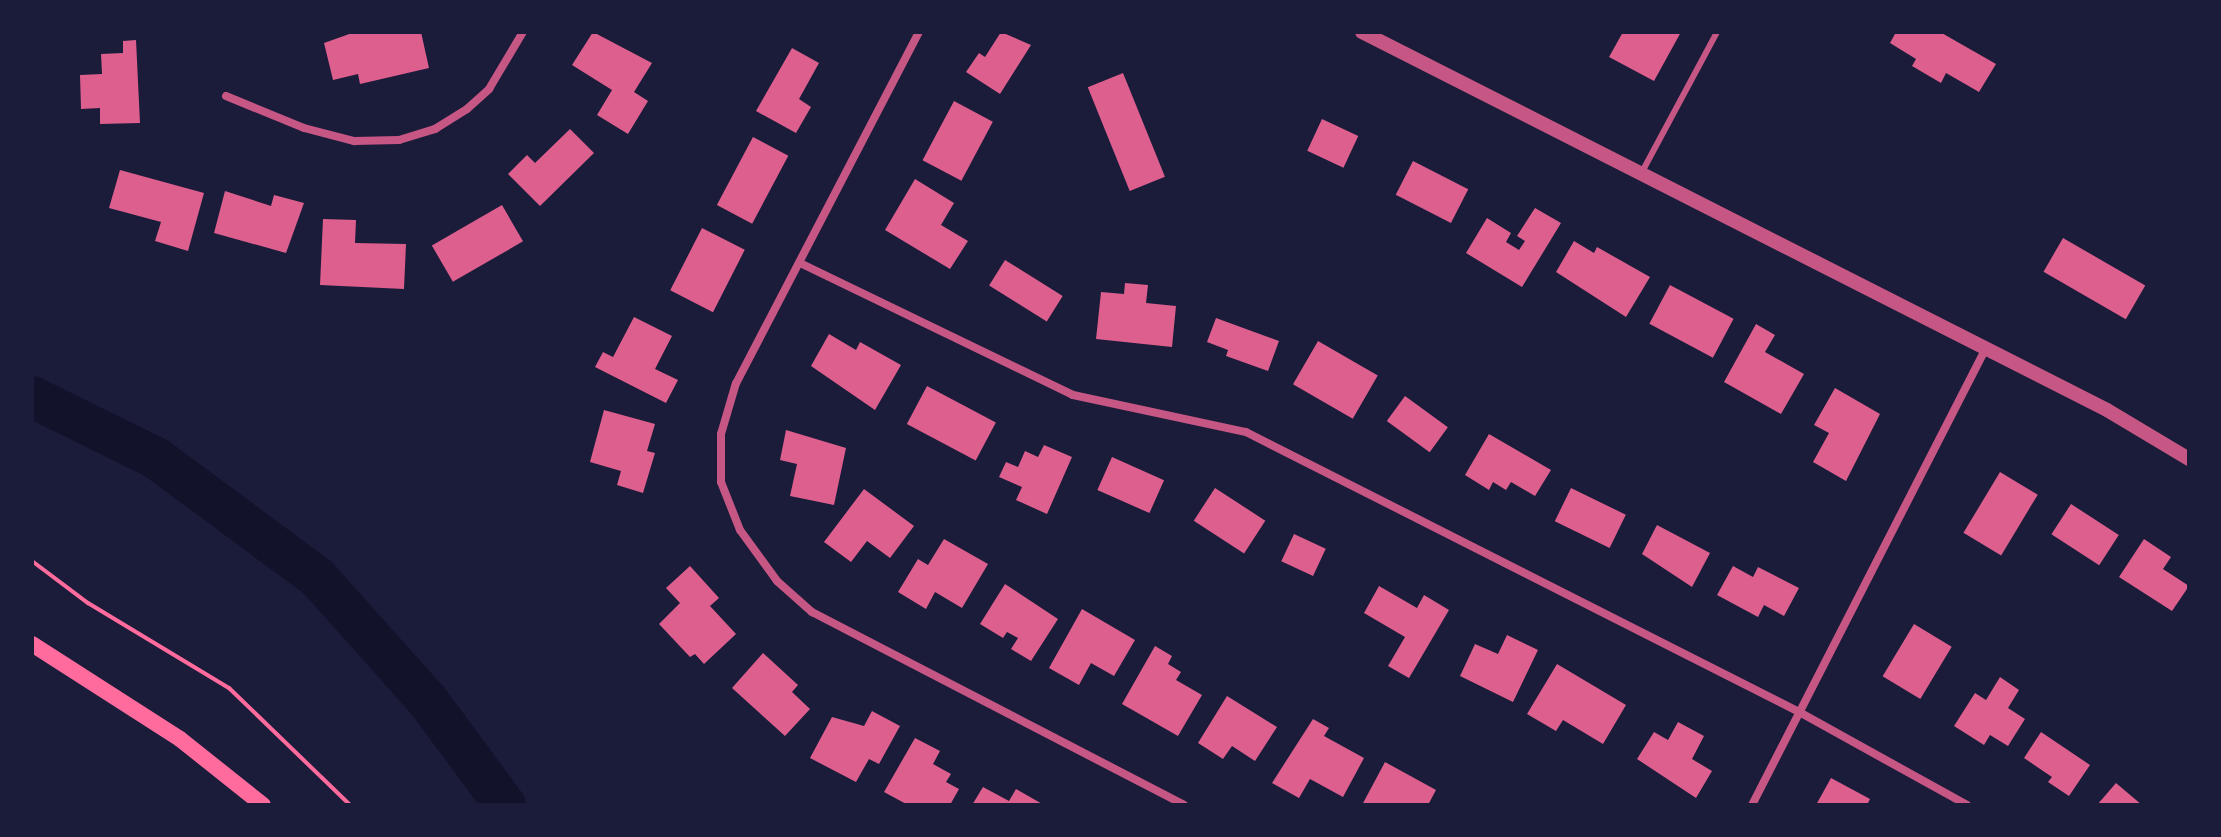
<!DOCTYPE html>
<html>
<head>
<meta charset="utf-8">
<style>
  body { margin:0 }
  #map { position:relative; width:2221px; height:837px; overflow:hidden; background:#1b1b3a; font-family:"Archivo Narrow",sans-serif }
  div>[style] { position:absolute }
  .river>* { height:42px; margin:-21px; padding:0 21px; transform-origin:21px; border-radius:21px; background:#12122b }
  .building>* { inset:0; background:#dd5f8e; transform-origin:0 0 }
  .path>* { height:4px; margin:-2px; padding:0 2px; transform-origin:2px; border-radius:2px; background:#ff6b9d }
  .service>* { height:6px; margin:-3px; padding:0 3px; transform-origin:3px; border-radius:3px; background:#c65784 }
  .minor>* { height:8px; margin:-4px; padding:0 4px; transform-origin:4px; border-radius:4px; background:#c65784 }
  .tertiary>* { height:14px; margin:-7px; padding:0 7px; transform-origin:7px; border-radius:7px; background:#c65784 }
  .secondary>* { height:16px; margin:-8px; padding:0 8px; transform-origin:8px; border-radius:8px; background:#ff6b9d }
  span { translate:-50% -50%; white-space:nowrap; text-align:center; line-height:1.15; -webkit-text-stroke:7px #1b1b3a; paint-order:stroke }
  .frame { position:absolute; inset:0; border:34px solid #1b1b3a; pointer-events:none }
</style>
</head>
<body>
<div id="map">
  <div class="river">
    <div style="left:32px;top:397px;width:138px;rotate:26.2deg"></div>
    <div style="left:156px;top:458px;width:202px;rotate:36.5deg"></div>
    <div style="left:318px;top:578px;width:165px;rotate:48.2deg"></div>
    <div style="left:428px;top:701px;width:129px;rotate:53.5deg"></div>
  </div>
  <div class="building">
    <div style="clip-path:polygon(355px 32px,421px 32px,429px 68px,360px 84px,358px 74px,333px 80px,324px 43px)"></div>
    <div style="clip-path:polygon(593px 32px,652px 63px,634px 92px,648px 101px,628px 134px,597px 115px,612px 90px,572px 65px)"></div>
    <div style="clip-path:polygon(1001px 32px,1031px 45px,1000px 94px,966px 72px,979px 53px,985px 57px)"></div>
    <div style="clip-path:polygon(1623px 32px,1681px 32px,1654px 81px,1609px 57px)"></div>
    <div style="clip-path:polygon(1896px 32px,1940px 32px,1996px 64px,1979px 92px,1946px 73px,1941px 83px,1912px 66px,1916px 59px,1890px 43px)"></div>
    <div style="clip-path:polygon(136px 40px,140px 123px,100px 124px,100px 108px,81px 109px,80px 75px,102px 74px,101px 54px,123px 53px,123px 41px)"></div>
    <div style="clip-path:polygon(792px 48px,819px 63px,799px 99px,811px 107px,796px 133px,756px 111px)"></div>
    <div style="left:1123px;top:73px;width:112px;height:38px;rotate:68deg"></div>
    <div style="left:954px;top:101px;width:44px;height:67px;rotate:28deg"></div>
    <div style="left:1322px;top:119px;width:40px;height:35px;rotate:25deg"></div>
    <div style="clip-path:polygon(570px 129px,594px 153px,540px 206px,508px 174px,527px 155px,535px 163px)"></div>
    <div style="left:753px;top:137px;width:40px;height:77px;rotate:28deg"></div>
    <div style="left:1413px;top:161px;width:62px;height:38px;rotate:27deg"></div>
    <div style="clip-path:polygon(120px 170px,204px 193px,188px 251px,155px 241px,161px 222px,109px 208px)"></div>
    <div style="clip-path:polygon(915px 179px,954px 203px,941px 225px,968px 241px,950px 269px,885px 230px)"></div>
    <div style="clip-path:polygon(225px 191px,271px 206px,274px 195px,304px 203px,286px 253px,214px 233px)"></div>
    <div style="left:502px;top:205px;width:42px;height:81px;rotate:60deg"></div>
    <div style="clip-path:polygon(1535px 208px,1561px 223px,1522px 287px,1466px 253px,1487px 218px,1511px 233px,1506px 242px,1519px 250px,1525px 241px,1517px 236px)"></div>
    <div style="clip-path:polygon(323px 219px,356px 220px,355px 243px,406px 244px,404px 289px,320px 285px)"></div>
    <div style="left:702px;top:228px;width:48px;height:70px;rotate:27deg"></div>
    <div style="left:2063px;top:238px;width:95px;height:39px;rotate:30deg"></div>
    <div style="clip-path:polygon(1574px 241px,1594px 253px,1597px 247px,1650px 277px,1626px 317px,1556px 272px)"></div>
    <div style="left:1005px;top:260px;width:68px;height:30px;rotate:32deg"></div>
    <div style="clip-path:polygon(1125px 283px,1148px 285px,1146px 303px,1176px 306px,1172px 347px,1096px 339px,1101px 292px,1124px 294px)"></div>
    <div style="left:1670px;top:285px;width:72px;height:44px;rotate:28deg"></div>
    <div style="clip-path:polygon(634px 317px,672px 336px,655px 369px,678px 380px,666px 403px,595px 367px,603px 352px,613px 357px)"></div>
    <div style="clip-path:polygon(1216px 318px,1279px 341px,1268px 371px,1226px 356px,1228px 350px,1207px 342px)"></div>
    <div style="clip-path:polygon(1756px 324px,1775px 335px,1765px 352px,1804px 374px,1781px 414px,1724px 382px)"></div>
    <div style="clip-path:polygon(829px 334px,856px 350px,860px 342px,901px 365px,875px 410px,811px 366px)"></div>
    <div style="left:1318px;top:341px;width:69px;height:50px;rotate:30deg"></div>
    <div style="left:927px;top:386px;width:78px;height:43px;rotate:28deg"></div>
    <div style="clip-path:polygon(1835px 388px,1880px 414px,1846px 481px,1813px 462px,1829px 433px,1814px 425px)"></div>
    <div style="left:1405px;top:396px;width:53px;height:31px;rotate:36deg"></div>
    <div style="clip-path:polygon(604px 410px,655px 424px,647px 451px,655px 453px,643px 493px,617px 485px,621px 471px,590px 462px)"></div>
    <div style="clip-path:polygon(786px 430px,846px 448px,834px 505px,790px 496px,797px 464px,780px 460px)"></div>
    <div style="clip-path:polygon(1489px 434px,1551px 470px,1535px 496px,1511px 482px,1506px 490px,1493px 482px,1489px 490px,1465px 475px)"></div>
    <div style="clip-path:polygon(1044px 445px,1072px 457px,1047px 514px,1016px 500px,1022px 487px,999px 477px,1006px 462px,1018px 467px,1025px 451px,1038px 457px)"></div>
    <div style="left:1112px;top:457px;width:57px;height:36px;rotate:24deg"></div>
    <div style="left:2000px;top:472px;width:44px;height:71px;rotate:31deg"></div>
    <div style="left:1215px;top:488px;width:60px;height:39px;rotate:33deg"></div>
    <div style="left:1571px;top:488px;width:61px;height:37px;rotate:26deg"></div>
    <div style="clip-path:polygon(864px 489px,914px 526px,890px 558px,867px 541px,851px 562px,824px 542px)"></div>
    <div style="left:2071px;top:504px;width:57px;height:36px;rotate:33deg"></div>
    <div style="clip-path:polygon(1657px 525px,1710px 553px,1692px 587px,1642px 554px)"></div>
    <div style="left:1294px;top:534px;width:35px;height:30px;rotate:25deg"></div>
    <div style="clip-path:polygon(944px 539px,988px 564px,962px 608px,935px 592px,926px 609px,898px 592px,918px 559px,928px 565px)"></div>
    <div style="clip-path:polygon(2144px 539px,2171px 557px,2163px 569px,2189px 586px,2172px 611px,2119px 577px)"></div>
    <div style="clip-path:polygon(690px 566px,719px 598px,710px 606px,736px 634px,704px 664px,695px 654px,690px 657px,659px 624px,680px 603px,666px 588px)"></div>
    <div style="clip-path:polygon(1733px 566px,1753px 577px,1758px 567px,1799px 588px,1784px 616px,1764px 605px,1758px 617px,1717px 595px)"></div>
    <div style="clip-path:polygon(1005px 584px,1058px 619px,1031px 661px,1011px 649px,1018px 638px,1007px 632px,1003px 638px,980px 624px)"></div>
    <div style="clip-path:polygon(1379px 586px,1417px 608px,1424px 595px,1449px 610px,1409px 678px,1388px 666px,1405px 637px,1364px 613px)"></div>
    <div style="clip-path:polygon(1082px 609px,1135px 640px,1114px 676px,1091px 663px,1079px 685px,1049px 668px)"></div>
    <div style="left:1914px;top:624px;width:44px;height:61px;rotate:31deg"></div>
    <div style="clip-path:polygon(1507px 635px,1538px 650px,1513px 702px,1460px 676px,1475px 644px,1498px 654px)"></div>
    <div style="clip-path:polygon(1155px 646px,1172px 656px,1168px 664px,1181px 672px,1176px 680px,1202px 695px,1178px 736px,1122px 704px)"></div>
    <div style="clip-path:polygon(763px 653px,798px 685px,792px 692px,810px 709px,785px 736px,732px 688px)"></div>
    <div style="clip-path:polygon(1557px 664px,1626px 705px,1603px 744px,1563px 720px,1556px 731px,1527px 714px)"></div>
    <div style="clip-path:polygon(2000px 677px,2019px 690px,2008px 708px,2025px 719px,2008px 746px,1990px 735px,1984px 745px,1954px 726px,1975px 693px,1986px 700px)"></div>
    <div style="clip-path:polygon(1227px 696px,1277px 727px,1255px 761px,1232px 746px,1223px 759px,1198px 743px)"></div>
    <div style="clip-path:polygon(872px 711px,900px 726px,879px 764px,869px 759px,856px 782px,810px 758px,832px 717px,864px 726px)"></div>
    <div style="clip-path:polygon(1313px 719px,1329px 728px,1324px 736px,1364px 758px,1343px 797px,1310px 779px,1299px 798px,1272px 783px)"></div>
    <div style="clip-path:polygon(1678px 722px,1704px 736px,1692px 759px,1712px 771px,1696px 798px,1637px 759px,1654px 732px,1668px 740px)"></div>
    <div style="clip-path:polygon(2041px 732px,2090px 765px,2069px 796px,2048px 782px,2052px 777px,2024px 758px)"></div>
    <div style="clip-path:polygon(915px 738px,940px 751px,933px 764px,951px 774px,946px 782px,959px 789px,950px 805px,908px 805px,884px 792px)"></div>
    <div style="clip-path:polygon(1385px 762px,1436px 790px,1428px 805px,1362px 805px)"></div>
    <div style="clip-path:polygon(1831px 778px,1870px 799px,1867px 805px,1816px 805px)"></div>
    <div style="clip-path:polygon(2116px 783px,2142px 805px,2097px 805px)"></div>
    <div style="clip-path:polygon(983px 787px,1009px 801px,1016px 789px,1044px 805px,972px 805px)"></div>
  </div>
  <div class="path">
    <div style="left:32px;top:561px;width:70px;rotate:36.9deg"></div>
    <div style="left:88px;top:603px;width:165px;rotate:31.1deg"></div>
    <div style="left:229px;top:688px;width:168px;rotate:44deg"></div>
  </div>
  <div class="service">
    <div style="left:1642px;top:172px;width:159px;rotate:-61.8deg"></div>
  </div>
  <div class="minor">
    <div style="left:919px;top:32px;width:396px;rotate:117.5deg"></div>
    <div style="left:736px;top:383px;width:53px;rotate:106.4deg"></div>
    <div style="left:721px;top:434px;width:48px;rotate:90deg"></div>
    <div style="left:721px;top:482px;width:52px;rotate:68.4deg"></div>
    <div style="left:740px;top:530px;width:63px;rotate:54deg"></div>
    <div style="left:777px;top:581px;width:47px;rotate:41.5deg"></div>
    <div style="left:812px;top:612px;width:419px;rotate:27.4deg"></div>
    <div style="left:226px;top:96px;width:84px;rotate:22.3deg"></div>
    <div style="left:304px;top:128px;width:52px;rotate:14.6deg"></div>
    <div style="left:354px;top:141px;width:45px;rotate:-1.3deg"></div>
    <div style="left:399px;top:140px;width:38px;rotate:-17deg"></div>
    <div style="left:435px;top:129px;width:38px;rotate:-32deg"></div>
    <div style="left:467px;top:109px;width:30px;rotate:-42deg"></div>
    <div style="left:489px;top:89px;width:66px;rotate:-59.2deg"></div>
    <div style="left:800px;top:263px;width:303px;rotate:25.8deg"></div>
    <div style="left:1073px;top:395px;width:177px;rotate:12.1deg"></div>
    <div style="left:1246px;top:432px;width:622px;rotate:26.85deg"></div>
    <div style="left:1801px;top:713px;width:190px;rotate:29deg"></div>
    <div style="left:1752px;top:805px;width:513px;rotate:-62.89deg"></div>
  </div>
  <div class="tertiary">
    <div style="left:1362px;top:32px;width:835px;rotate:26.9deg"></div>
    <div style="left:2107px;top:410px;width:96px;rotate:30.9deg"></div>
  </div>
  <div class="secondary">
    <div style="left:32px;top:644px;width:176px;rotate:32.7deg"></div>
    <div style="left:180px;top:739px;width:106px;rotate:38.5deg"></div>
  </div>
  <div class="frame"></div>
</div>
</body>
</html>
